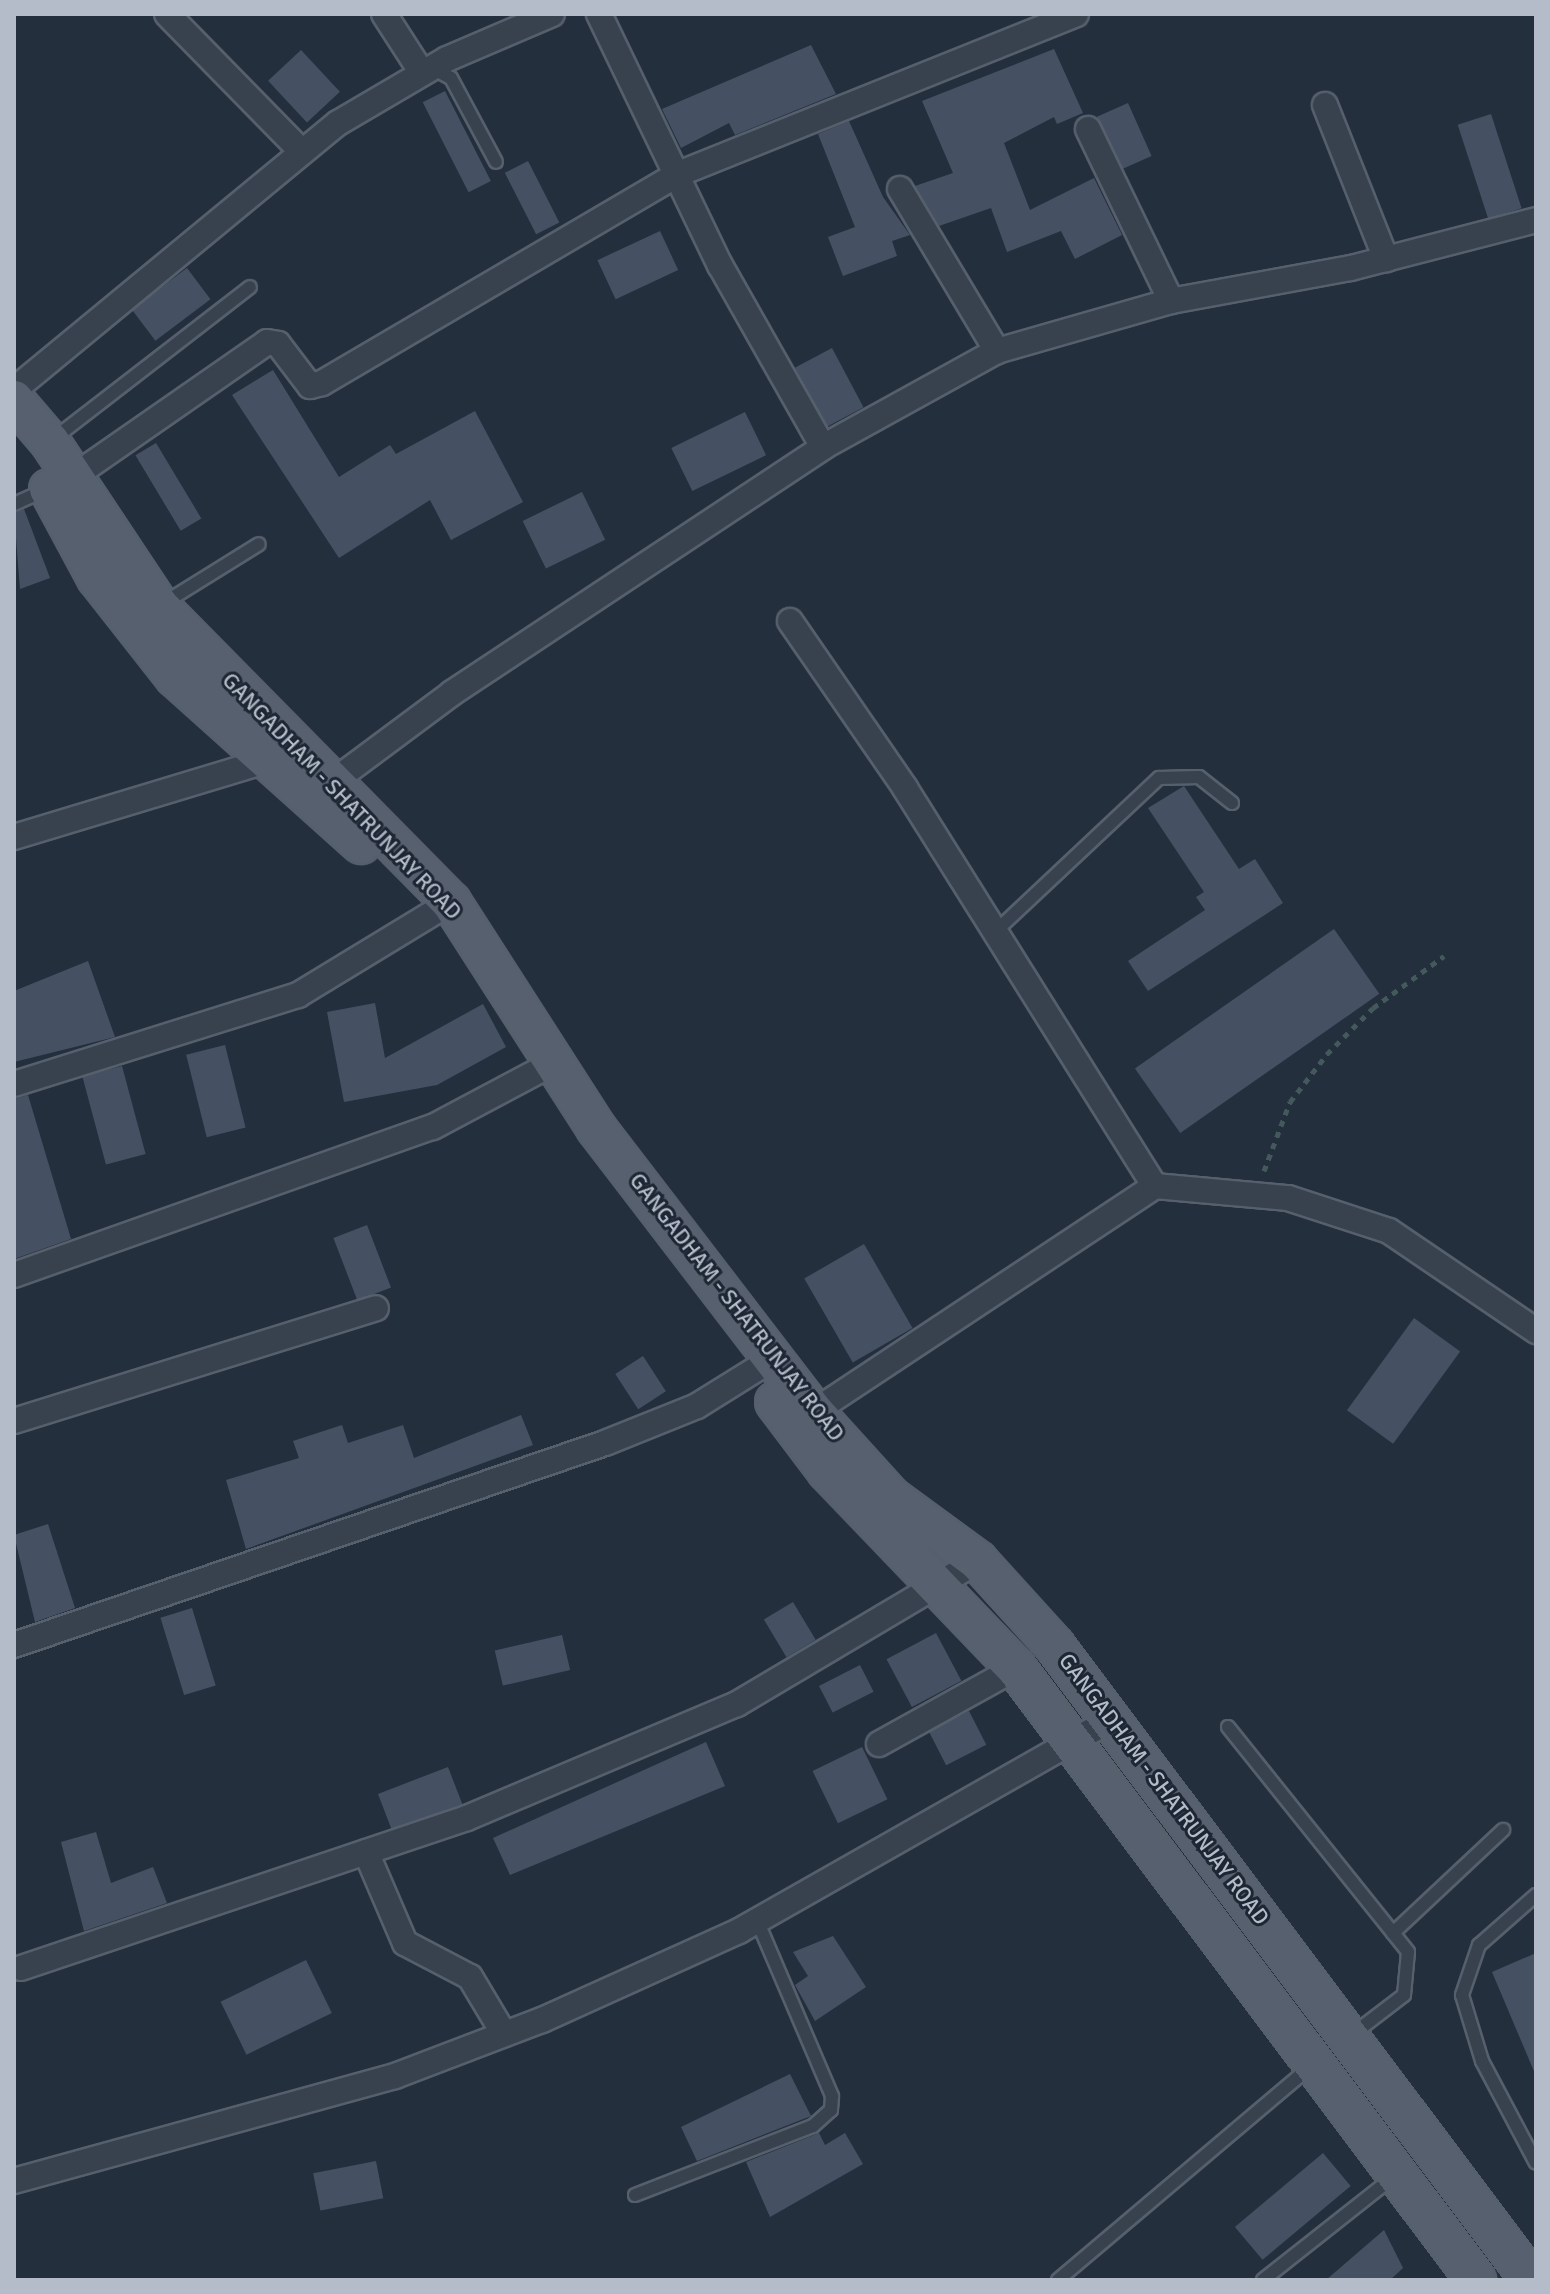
<!DOCTYPE html>
<html>
<head>
<meta charset="utf-8">
<style>
  body { margin:0 }
  #map { position:relative; width:1550px; height:2294px; overflow:hidden; background:#242f3e; font-family:Signika,sans-serif }
  div>[style] { position:absolute }
  .building>* { inset:0; background:#455162; transform-origin:0 0 }
  .path>* { height:5px; margin-top:-2.5px; transform-origin:0; background:repeating-linear-gradient(90deg,#44595c 0 6px,transparent 0 12px) }
  .roads { filter:drop-shadow(2px 0 #565f6c) drop-shadow(-2px 0 #565f6c) drop-shadow(0 2px #565f6c) drop-shadow(0 -2px #565f6c) }
  .service>* { height:12px; margin:-6px; padding:0 6px; transform-origin:6px; border-radius:6px; background:#38414e }
  .minor>* { height:24px; margin:-12px; padding:0 12px; transform-origin:12px; border-radius:12px; background:#38414e }
  .primary>* { height:38px; margin:-19px; padding:0 19px; transform-origin:19px; border-radius:19px; background:#56606e }
  span { translate:-50% -50%; white-space:nowrap; text-align:center; line-height:1.15; -webkit-text-stroke:6px #1d2633; paint-order:stroke }
  .street-label { font-size:22px; color:#b4bcc9 }
  .frame { position:absolute; inset:0; border:16px solid #b4bcc9; pointer-events:none }
</style>
</head>
<body>
<div id="map">
  <div class="building">
    <div style="clip-path:polygon(811px 45px,836px 94px,735px 135px,729px 123px,681px 148px,662px 109px)"></div>
    <div style="clip-path:polygon(1054px 49px,1083px 113px,1057px 124px,1054px 117px,1004px 143px,1030px 210px,1094px 178px,1122px 235px,1075px 259px,1061px 231px,1007px 252px,991px 208px,939px 226px,915px 186px,953px 173px,922px 101px)"></div>
    <div style="left:301px;top:50px;width:57px;height:45px;rotate:47deg"></div>
    <div style="left:445px;top:91px;width:101px;height:25px;rotate:63deg"></div>
    <div style="left:1128px;top:103px;width:58px;height:34px;rotate:66deg"></div>
    <div style="left:1491px;top:114px;width:99px;height:35px;rotate:72deg"></div>
    <div style="clip-path:polygon(849px 121px,883px 197px,910px 235px,892px 241px,897px 256px,843px 276px,828px 237px,855px 227px,818px 134px)"></div>
    <div style="left:528px;top:161px;width:69px;height:26px;rotate:63deg"></div>
    <div style="left:660px;top:231px;width:43px;height:69px;rotate:65deg"></div>
    <div style="left:187px;top:268px;width:39px;height:69px;rotate:53deg"></div>
    <div style="left:832px;top:348px;width:67px;height:42px;rotate:62deg"></div>
    <div style="clip-path:polygon(273px 370px,339px 477px,390px 445px,396px 454px,475px 411px,523px 502px,451px 540px,430px 500px,339px 558px,232px 395px)"></div>
    <div style="left:745px;top:412px;width:48px;height:82px;rotate:64deg"></div>
    <div style="left:156px;top:443px;width:88px;height:24px;rotate:59deg"></div>
    <div style="left:582px;top:492px;width:53px;height:66px;rotate:64deg"></div>
    <div style="clip-path:polygon(24px 509px,50px 578px,20px 589px,14px 513px)"></div>
    <div style="clip-path:polygon(1184px 786px,1239px 869px,1255px 859px,1283px 903px,1148px 991px,1128px 961px,1205px 910px,1196px 897px,1204px 892px,1148px 808px)"></div>
    <div style="left:1334px;top:929px;width:79px;height:243px;rotate:55deg"></div>
    <div style="clip-path:polygon(88px 961px,115px 1037px,14px 1062px,14px 991px)"></div>
    <div style="clip-path:polygon(375px 1003px,385px 1058px,483px 1004px,506px 1047px,437px 1085px,344px 1102px,327px 1012px)"></div>
    <div style="left:225px;top:1045px;width:85px;height:40px;rotate:76deg"></div>
    <div style="left:122px;top:1066px;width:91px;height:41px;rotate:75deg"></div>
    <div style="clip-path:polygon(28px 1095px,71px 1239px,14px 1259px,14px 1099px)"></div>
    <div style="left:367px;top:1225px;width:67px;height:36px;rotate:69deg"></div>
    <div style="left:864px;top:1244px;width:97px;height:69px;rotate:60deg"></div>
    <div style="left:1414px;top:1318px;width:57px;height:114px;rotate:36deg"></div>
    <div style="left:643px;top:1356px;width:42px;height:33px;rotate:57deg"></div>
    <div style="clip-path:polygon(521px 1415px,533px 1445px,246px 1549px,226px 1480px,299px 1458px,293px 1441px,342px 1425px,348px 1443px,403px 1425px,414px 1458px)"></div>
    <div style="clip-path:polygon(48px 1524px,75px 1608px,35px 1622px,14px 1535px)"></div>
    <div style="left:793px;top:1602px;width:44px;height:34px;rotate:59deg"></div>
    <div style="left:192px;top:1608px;width:81px;height:33px;rotate:73deg"></div>
    <div style="left:936px;top:1633px;width:54px;height:56px;rotate:62deg"></div>
    <div style="left:562px;top:1635px;width:36px;height:69px;rotate:77deg"></div>
    <div style="left:860px;top:1665px;width:30px;height:46px;rotate:63deg"></div>
    <div style="left:969px;top:1711px;width:38px;height:45px;rotate:63deg"></div>
    <div style="clip-path:polygon(706px 1742px,725px 1786px,510px 1875px,493px 1838px)"></div>
    <div style="left:862px;top:1747px;width:58px;height:55px;rotate:64deg"></div>
    <div style="left:448px;top:1767px;width:40px;height:75px;rotate:69deg"></div>
    <div style="clip-path:polygon(96px 1832px,111px 1883px,153px 1867px,167px 1903px,84px 1931px,61px 1842px)"></div>
    <div style="clip-path:polygon(833px 1936px,866px 1987px,815px 2021px,795px 1985px,808px 1976px,793px 1952px)"></div>
    <div style="clip-path:polygon(1536px 1953px,1536px 2076px,1492px 1972px)"></div>
    <div style="left:306px;top:1960px;width:59px;height:95px;rotate:64deg"></div>
    <div style="clip-path:polygon(790px 2074px,811px 2116px,697px 2161px,681px 2127px)"></div>
    <div style="clip-path:polygon(819px 2133px,825px 2145px,845px 2133px,863px 2164px,770px 2217px,746px 2162px)"></div>
    <div style="left:1323px;top:2153px;width:43px;height:115px;rotate:50deg"></div>
    <div style="left:376px;top:2161px;width:38px;height:64px;rotate:79deg"></div>
    <div style="clip-path:polygon(1384px 2230px,1403px 2268px,1390px 2280px,1326px 2280px)"></div>
  </div>
  <div class="path">
    <div style="left:1264px;top:1171px;width:74px;rotate:-69.4deg"></div>
    <div style="left:1290px;top:1102px;width:61px;rotate:-52.4deg"></div>
    <div style="left:1327px;top:1054px;width:65px;rotate:-45deg"></div>
    <div style="left:1373px;top:1008px;width:88px;rotate:-36.2deg"></div>
  </div>
  <div class="roads">
    <div class="service">
      <div style="left:432px;top:68px;width:21px;rotate:28deg"></div>
      <div style="left:451px;top:78px;width:95px;rotate:61.8deg"></div>
      <div style="left:52px;top:440px;width:250px;rotate:-37.7deg"></div>
      <div style="left:14px;top:504px;width:35px;rotate:-24deg"></div>
      <div style="left:161px;top:605px;width:115px;rotate:-31.9deg"></div>
      <div style="left:996px;top:931px;width:224px;rotate:-43.2deg"></div>
      <div style="left:1159px;top:778px;width:40px;rotate:-1.4deg"></div>
      <div style="left:1199px;top:777px;width:42px;rotate:38.2deg"></div>
      <div style="left:1228px;top:1727px;width:288px;rotate:51.3deg"></div>
      <div style="left:1408px;top:1952px;width:43px;rotate:95.3deg"></div>
      <div style="left:1404px;top:1995px;width:64px;rotate:142.6deg"></div>
      <div style="left:1536px;top:1895px;width:76px;rotate:138.7deg"></div>
      <div style="left:1479px;top:1945px;width:53px;rotate:108.8deg"></div>
      <div style="left:1462px;top:1995px;width:69px;rotate:73.1deg"></div>
      <div style="left:1482px;top:2061px;width:115px;rotate:62.1deg"></div>
      <div style="left:1393px;top:1933px;width:151px;rotate:-43.1deg"></div>
      <div style="left:635px;top:2195px;width:191px;rotate:-21.2deg"></div>
      <div style="left:813px;top:2126px;width:24px;rotate:-42deg"></div>
      <div style="left:831px;top:2110px;width:14px;rotate:-86deg"></div>
      <div style="left:832px;top:2096px;width:191px;rotate:-113.1deg"></div>
      <div style="left:1058px;top:2280px;width:329px;rotate:-40.2deg"></div>
      <div style="left:1263px;top:2280px;width:164px;rotate:-38.3deg"></div>
    </div>
    <div class="minor">
      <div style="left:167px;top:14px;width:193px;rotate:45.6deg"></div>
      <div style="left:384px;top:14px;width:70px;rotate:57.2deg"></div>
      <div style="left:599px;top:14px;width:279px;rotate:64.3deg"></div>
      <div style="left:720px;top:265px;width:209px;rotate:60.5deg"></div>
      <div style="left:1325px;top:105px;width:166px;rotate:68.4deg"></div>
      <div style="left:1088px;top:129px;width:191px;rotate:64.2deg"></div>
      <div style="left:900px;top:189px;width:189px;rotate:59.1deg"></div>
      <div style="left:14px;top:390px;width:420px;rotate:-39.5deg"></div>
      <div style="left:338px;top:123px;width:126px;rotate:-30.4deg"></div>
      <div style="left:447px;top:59px;width:114px;rotate:-23.2deg"></div>
      <div style="left:73px;top:477px;width:236px;rotate:-34.8deg"></div>
      <div style="left:267px;top:342px;width:11px;rotate:10deg"></div>
      <div style="left:278px;top:344px;width:53px;rotate:52.7deg"></div>
      <div style="left:310px;top:386px;width:12px;rotate:-14deg"></div>
      <div style="left:322px;top:383px;width:411px;rotate:-30.4deg"></div>
      <div style="left:676px;top:175px;width:431px;rotate:-21.9deg"></div>
      <div style="left:790px;top:621px;width:203px;rotate:55.4deg"></div>
      <div style="left:905px;top:788px;width:470px;rotate:57.9deg"></div>
      <div style="left:1155px;top:1186px;width:420px;rotate:146.5deg"></div>
      <div style="left:322px;top:790px;width:162px;rotate:-36.7deg"></div>
      <div style="left:452px;top:693px;width:445px;rotate:-33.5deg"></div>
      <div style="left:823px;top:447px;width:199px;rotate:-28.9deg"></div>
      <div style="left:997px;top:351px;width:181px;rotate:-16deg"></div>
      <div style="left:1171px;top:301px;width:183px;rotate:-10.4deg"></div>
      <div style="left:1351px;top:268px;width:191px;rotate:-14.5deg"></div>
      <div style="left:14px;top:837px;width:262px;rotate:-16.8deg"></div>
      <div style="left:14px;top:1084px;width:298px;rotate:-17.4deg"></div>
      <div style="left:298px;top:995px;width:179px;rotate:-31.3deg"></div>
      <div style="left:1155px;top:1186px;width:134px;rotate:5.2deg"></div>
      <div style="left:1288px;top:1198px;width:106px;rotate:18.1deg"></div>
      <div style="left:1389px;top:1231px;width:178px;rotate:34.2deg"></div>
      <div style="left:14px;top:1275px;width:444px;rotate:-19.5deg"></div>
      <div style="left:433px;top:1127px;width:140px;rotate:-28deg"></div>
      <div style="left:14px;top:1421px;width:379px;rotate:-17.3deg"></div>
      <div style="left:14px;top:1645px;width:625px;rotate:-18.87deg"></div>
      <div style="left:605px;top:1443px;width:99px;rotate:-21.9deg"></div>
      <div style="left:697px;top:1406px;width:91px;rotate:-31.9deg"></div>
      <div style="left:879px;top:1744px;width:157px;rotate:-29deg"></div>
      <div style="left:366px;top:1852px;width:99px;rotate:66.8deg"></div>
      <div style="left:405px;top:1943px;width:73px;rotate:27.6deg"></div>
      <div style="left:470px;top:1977px;width:66px;rotate:59.2deg"></div>
      <div style="left:21px;top:1968px;width:471px;rotate:-18.6deg"></div>
      <div style="left:467px;top:1818px;width:293px;rotate:-22.9deg"></div>
      <div style="left:737px;top:1704px;width:280px;rotate:-30.7deg"></div>
      <div style="left:14px;top:2181px;width:395px;rotate:-15.4deg"></div>
      <div style="left:395px;top:2076px;width:157px;rotate:-20.9deg"></div>
      <div style="left:542px;top:2020px;width:216px;rotate:-24.3deg"></div>
      <div style="left:739px;top:1931px;width:428px;rotate:-29.6deg"></div>
    </div>
    <div class="primary">
      <div style="left:14px;top:400px;width:55px;rotate:49.4deg"></div>
      <div style="left:50px;top:442px;width:197px;rotate:56.4deg"></div>
      <div style="left:159px;top:606px;width:416px;rotate:45.4deg"></div>
      <div style="left:451px;top:902px;width:269px;rotate:57.3deg"></div>
      <div style="left:596px;top:1128px;width:358px;rotate:52.5deg"></div>
      <div style="left:814px;top:1412px;width:115px;rotate:47.8deg"></div>
      <div style="left:891px;top:1497px;width:108px;rotate:36.3deg"></div>
      <div style="left:978px;top:1561px;width:115px;rotate:47.8deg"></div>
      <div style="left:1055px;top:1646px;width:793px;rotate:53.1deg"></div>
      <div style="left:49px;top:489px;width:101px;rotate:61.7deg"></div>
      <div style="left:97px;top:578px;width:126px;rotate:51.8deg"></div>
      <div style="left:175px;top:677px;width:250px;rotate:41.9deg"></div>
      <div style="left:775px;top:1402px;width:86px;rotate:53deg"></div>
      <div style="left:827px;top:1471px;width:273px;rotate:46.2deg"></div>
      <div style="left:1016px;top:1668px;width:766px;rotate:53.07deg"></div>
    </div>
  </div>
  <div class="street-label">
    <span style="left:342px;top:796px;rotate:46deg">GANGADHAM - SHATRUNJAY ROAD</span>
    <span style="left:737px;top:1307px;rotate:52deg">GANGADHAM - SHATRUNJAY ROAD</span>
    <span style="left:1164px;top:1789px;rotate:53deg">GANGADHAM - SHATRUNJAY ROAD</span>
  </div>
  <div class="frame"></div>
</div>
</body>
</html>
